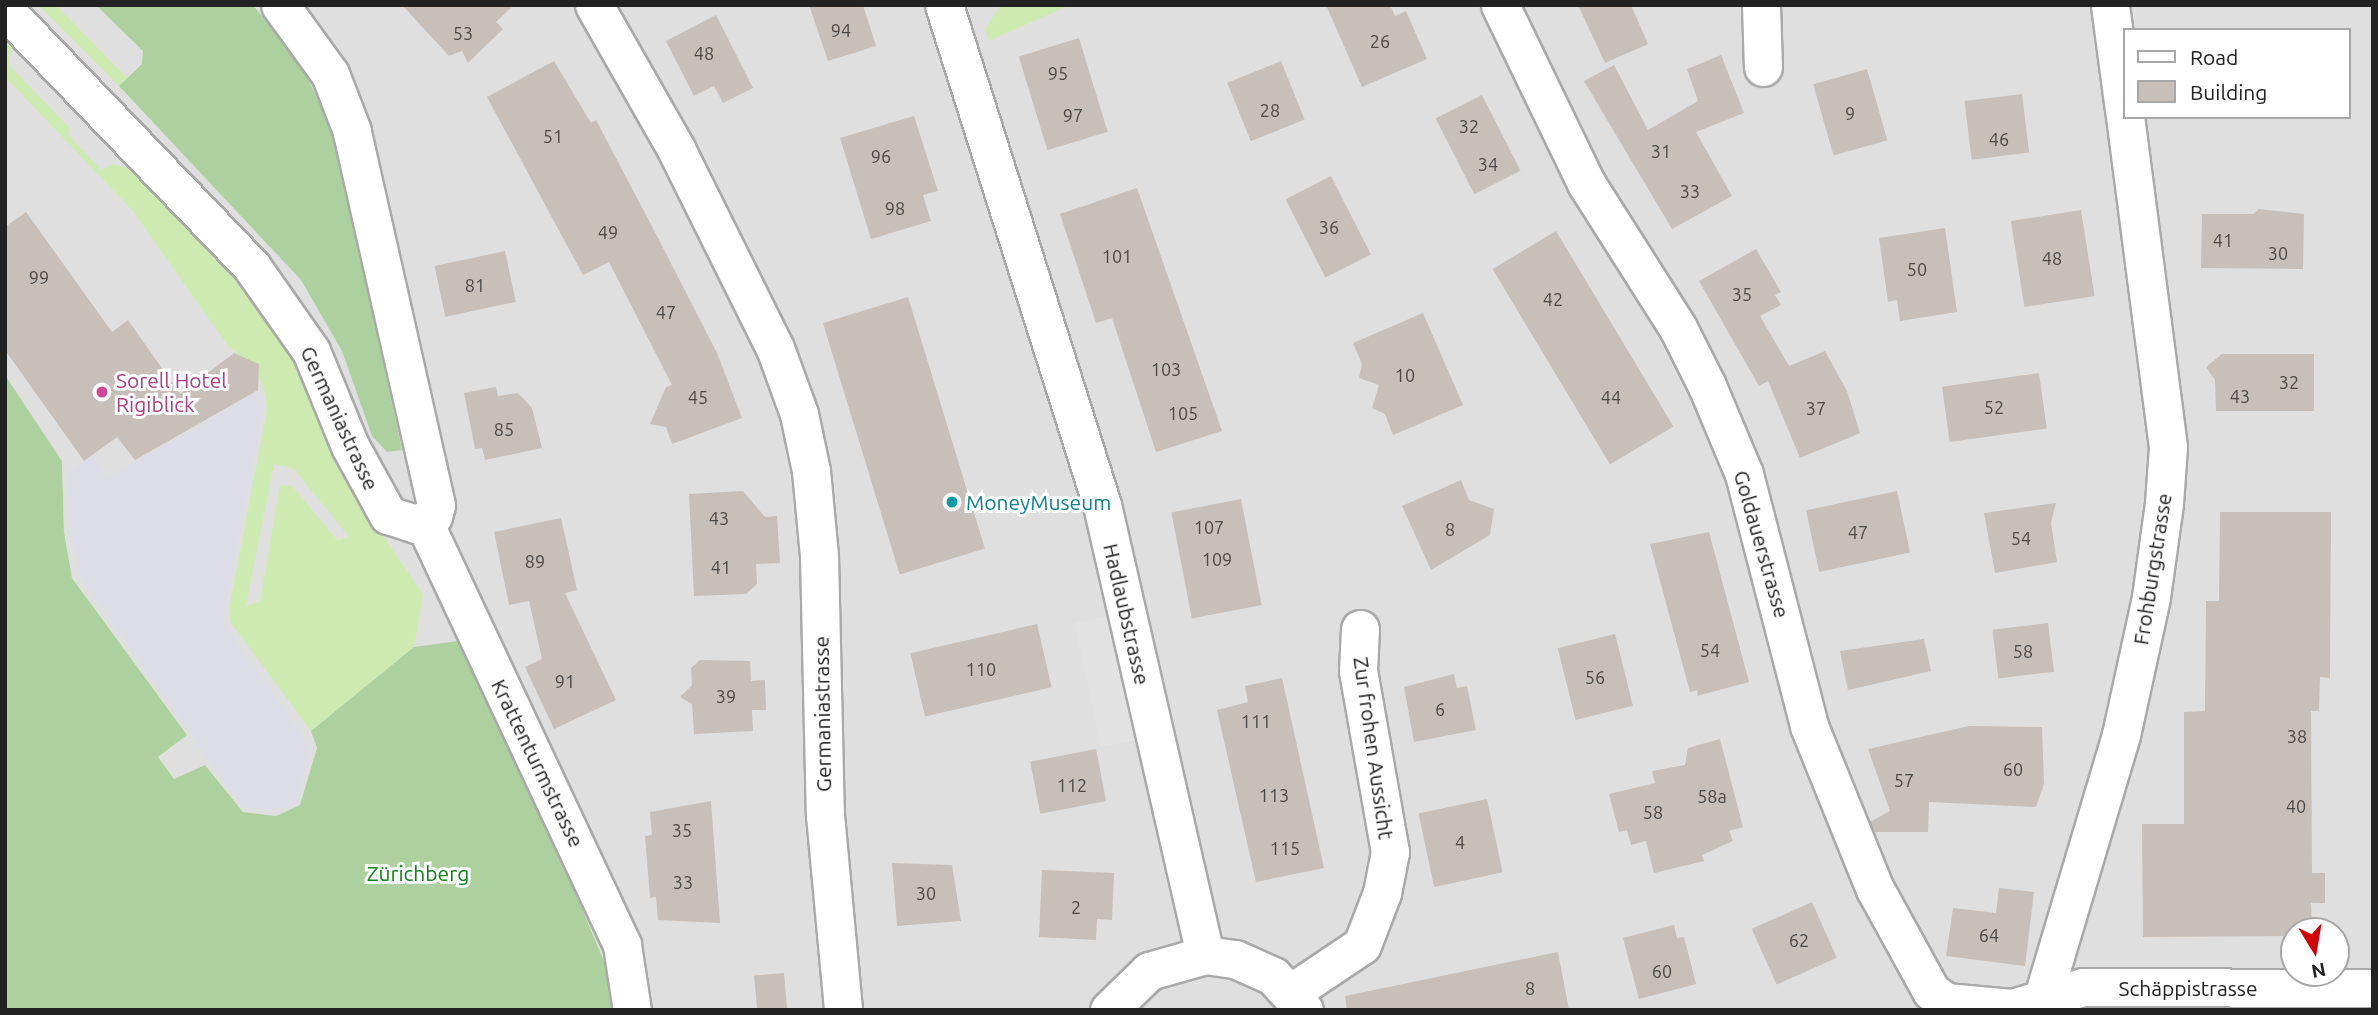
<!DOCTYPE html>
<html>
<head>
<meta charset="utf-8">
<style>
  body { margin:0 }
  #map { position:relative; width:2378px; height:1015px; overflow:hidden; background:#f2efe9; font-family:Ubuntu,sans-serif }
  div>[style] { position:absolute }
  .residential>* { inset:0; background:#e0dfdf }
  .grass>* { inset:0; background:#cdebb0 }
  .forest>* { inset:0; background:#add19e }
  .parking>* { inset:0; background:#e2e2e2; transform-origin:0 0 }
  .plaza>* { inset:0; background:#dddde8 }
  .building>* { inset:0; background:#c7bfb8; transform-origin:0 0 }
  .roads { filter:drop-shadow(2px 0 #a9a9a9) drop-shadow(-2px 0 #a9a9a9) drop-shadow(0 2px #a9a9a9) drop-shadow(0 -2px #a9a9a9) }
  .minor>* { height:37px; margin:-18.5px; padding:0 18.5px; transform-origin:18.5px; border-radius:18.5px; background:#fff }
  .dots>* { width:19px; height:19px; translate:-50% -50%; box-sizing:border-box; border:4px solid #fff; border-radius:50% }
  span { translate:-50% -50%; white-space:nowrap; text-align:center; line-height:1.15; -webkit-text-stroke:6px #fff; paint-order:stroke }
  .number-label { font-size:18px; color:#4b4948 }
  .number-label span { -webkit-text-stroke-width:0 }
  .hotel-label { font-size:21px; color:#b23c85 }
  .left { translate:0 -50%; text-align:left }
  .street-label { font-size:21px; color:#222 }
  .culture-label { font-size:21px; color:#0d838f }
  .park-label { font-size:21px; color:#0c8416 }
  .frame { position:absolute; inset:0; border:7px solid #222; pointer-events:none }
  .legend { position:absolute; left:2123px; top:28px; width:228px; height:91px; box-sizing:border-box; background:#fff; border:2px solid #a7a7a7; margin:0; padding:9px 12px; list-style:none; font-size:21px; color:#222 }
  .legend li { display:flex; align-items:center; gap:14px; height:35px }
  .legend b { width:35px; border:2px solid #a7a7a7 }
  .north { position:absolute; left:2280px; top:917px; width:70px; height:70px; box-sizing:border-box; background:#fff; border:2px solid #a7a7a7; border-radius:50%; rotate:169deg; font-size:19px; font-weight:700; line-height:28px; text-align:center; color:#222 }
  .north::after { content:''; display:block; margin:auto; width:24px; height:32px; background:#d40000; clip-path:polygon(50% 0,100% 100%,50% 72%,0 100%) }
</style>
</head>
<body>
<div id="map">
  <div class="residential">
    <div style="clip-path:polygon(evenodd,5px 5px,2373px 5px,2373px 1010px,618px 1010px,606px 966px,550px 832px,312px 730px,317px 748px,301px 805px,276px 816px,243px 812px,205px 765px,174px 779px,158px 757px,187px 735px,72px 578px,64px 532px,62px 461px,5px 375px,5px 5px,2124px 30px,2348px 30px,2348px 117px,2124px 117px,2124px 30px,5px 5px,2294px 931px,2336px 931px,2336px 973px,2294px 973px,2294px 931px)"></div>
  </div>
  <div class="grass">
    <div style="clip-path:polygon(38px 5px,56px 5px,127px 78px,119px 86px)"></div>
    <div style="clip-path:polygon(1001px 5px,1040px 7px,1070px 5px,989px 41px,985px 29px)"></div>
    <div style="clip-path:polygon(evenodd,5px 37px,12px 46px,9px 65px,69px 127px,68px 135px,101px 170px,113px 164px,135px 170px,244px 288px,301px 373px,341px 475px,423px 594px,414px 647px,311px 731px,231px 623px,229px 609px,267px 410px,263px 386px,255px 369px,228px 346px,132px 210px,5px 77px,5px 37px,274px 464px,294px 469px,348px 536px,338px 541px,292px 486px,280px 485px,260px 601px,246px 606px,274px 464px)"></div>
  </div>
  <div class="forest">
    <div style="clip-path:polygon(96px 5px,253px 5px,303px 68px,334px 135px,402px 450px,387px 452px,372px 436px,342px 351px,301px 280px,119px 86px,142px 64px,143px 51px)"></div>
    <div style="clip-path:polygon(5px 375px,62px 461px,64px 532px,72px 578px,187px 735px,158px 757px,174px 779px,205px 765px,243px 812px,276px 816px,300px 805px,317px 748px,311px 731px,414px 647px,458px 641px,550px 832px,606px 966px,618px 1010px,5px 1010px)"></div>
  </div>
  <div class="parking">
    <div style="left:1108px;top:616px;width:127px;height:34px;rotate:78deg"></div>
  </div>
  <div class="plaza">
    <div style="clip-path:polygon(262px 390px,264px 407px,223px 623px,311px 748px,296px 802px,275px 811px,244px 807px,210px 762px,80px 576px,71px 532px,70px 471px,93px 455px,108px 478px)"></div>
  </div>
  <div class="building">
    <div style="clip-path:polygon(402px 5px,514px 5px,496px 22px,503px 29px,468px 63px,462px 51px,449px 56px)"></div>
    <div style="clip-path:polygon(809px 5px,863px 5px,876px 46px,828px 61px)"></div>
    <div style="clip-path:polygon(1326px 5px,1390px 5px,1395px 16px,1406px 11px,1427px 59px,1362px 87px)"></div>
    <div style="clip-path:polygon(1578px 5px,1631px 5px,1648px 44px,1605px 63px)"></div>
    <div style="clip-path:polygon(716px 15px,753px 88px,723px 103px,714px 86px,694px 96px,666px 41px)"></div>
    <div style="left:1079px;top:38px;width:98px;height:63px;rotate:73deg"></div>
    <div style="clip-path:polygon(1721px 55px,1744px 113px,1696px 132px,1732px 196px,1672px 229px,1584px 81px,1614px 65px,1648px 130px,1698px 101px,1687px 69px)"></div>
    <div style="clip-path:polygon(554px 61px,591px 123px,596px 120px,657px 236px,717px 353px,742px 418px,672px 444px,666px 427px,650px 424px,666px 387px,672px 385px,609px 262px,583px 275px,487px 97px)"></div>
    <div style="left:1281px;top:61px;width:63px;height:58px;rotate:68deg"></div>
    <div style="left:1867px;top:69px;width:74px;height:56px;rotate:74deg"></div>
    <div style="left:2022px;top:94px;width:59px;height:58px;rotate:83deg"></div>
    <div style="left:1482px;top:95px;width:85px;height:52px;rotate:63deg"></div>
    <div style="clip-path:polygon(914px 116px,938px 191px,923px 195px,931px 221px,871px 239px,840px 138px)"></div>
    <div style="left:1331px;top:176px;width:88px;height:51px;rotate:63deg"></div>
    <div style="clip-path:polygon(1137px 188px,1222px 431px,1156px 452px,1112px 318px,1096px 323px,1060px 214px)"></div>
    <div style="clip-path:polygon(2259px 209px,2304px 214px,2303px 269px,2201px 268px,2202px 214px,2253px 214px)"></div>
    <div style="left:2081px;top:210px;width:87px;height:71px;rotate:81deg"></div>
    <div style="clip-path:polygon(26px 212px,112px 332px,128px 320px,180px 394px,234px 353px,259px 364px,258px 390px,135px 460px,117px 437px,84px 461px,5px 350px,5px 227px)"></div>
    <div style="clip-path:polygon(1945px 228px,1957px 312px,1900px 321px,1897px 300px,1888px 302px,1879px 238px)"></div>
    <div style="left:1556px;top:231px;width:228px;height:74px;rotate:59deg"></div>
    <div style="clip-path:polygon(1756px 249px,1781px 292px,1775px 295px,1781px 305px,1760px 316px,1789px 366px,1825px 351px,1847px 391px,1860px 433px,1800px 458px,1768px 381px,1759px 386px,1699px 281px)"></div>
    <div style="left:505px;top:251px;width:52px;height:72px;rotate:78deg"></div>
    <div style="left:908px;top:297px;width:263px;height:89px;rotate:73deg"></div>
    <div style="clip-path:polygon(1423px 313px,1463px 405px,1393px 435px,1385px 414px,1372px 408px,1379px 385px,1359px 378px,1362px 364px,1353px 343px)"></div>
    <div style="clip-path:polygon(2222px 354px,2314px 354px,2314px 411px,2216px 411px,2215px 380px,2206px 367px)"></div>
    <div style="left:2039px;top:373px;width:56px;height:98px;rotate:82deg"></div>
    <div style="clip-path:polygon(496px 387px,498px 396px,518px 393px,532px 408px,542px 448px,485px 460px,482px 448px,475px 449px,464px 393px)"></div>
    <div style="clip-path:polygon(1461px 480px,1469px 500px,1494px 509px,1490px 535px,1431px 570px,1402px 506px)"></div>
    <div style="clip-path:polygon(743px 491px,765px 517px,777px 516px,780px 563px,756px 564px,757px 584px,746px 594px,694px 596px,689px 494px)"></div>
    <div style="left:1897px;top:491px;width:63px;height:93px;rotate:78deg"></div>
    <div style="left:1241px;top:499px;width:108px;height:71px;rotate:79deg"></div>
    <div style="clip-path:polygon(2056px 503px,2051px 523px,2057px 562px,1995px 573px,1984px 513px)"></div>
    <div style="clip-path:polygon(2220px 512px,2331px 512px,2330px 678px,2320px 677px,2319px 711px,2311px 711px,2312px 873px,2325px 873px,2325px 903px,2311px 903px,2312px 931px,2294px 931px,2294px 936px,2143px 937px,2142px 824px,2184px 824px,2184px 712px,2205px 711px,2206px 601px,2219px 601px)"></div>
    <div style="clip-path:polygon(561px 518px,577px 590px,565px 593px,616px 700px,554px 729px,525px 667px,542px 659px,529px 601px,509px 605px,494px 532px)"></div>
    <div style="clip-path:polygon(1709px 532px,1749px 682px,1697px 696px,1698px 690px,1690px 692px,1650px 544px)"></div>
    <div style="left:2048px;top:623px;width:49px;height:56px;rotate:83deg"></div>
    <div style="left:1037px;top:624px;width:65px;height:130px;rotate:77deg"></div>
    <div style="left:1615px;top:634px;width:74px;height:59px;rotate:76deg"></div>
    <div style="clip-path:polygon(1924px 639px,1931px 671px,1848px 690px,1840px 651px)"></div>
    <div style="clip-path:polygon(700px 660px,750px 661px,751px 681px,765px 680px,766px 710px,752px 710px,753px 731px,694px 734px,692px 704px,680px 697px,692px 685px,691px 668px)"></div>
    <div style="clip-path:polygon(1454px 674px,1457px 688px,1467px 686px,1476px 730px,1414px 742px,1404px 687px)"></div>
    <div style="clip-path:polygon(1282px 678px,1324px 868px,1256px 882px,1217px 710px,1248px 702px,1245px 686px)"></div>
    <div style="clip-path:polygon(1969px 726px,2042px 727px,2044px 784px,2036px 807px,1929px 802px,1928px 832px,1875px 832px,1870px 822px,1890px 811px,1868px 749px)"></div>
    <div style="clip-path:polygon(1720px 739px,1743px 827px,1729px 831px,1733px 841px,1702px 855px,1704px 861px,1654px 873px,1646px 841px,1631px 845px,1627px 830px,1619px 832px,1609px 794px,1655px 783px,1652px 771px,1685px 765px,1688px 748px)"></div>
    <div style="left:1096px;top:749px;width:53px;height:67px;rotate:79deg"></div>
    <div style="left:1487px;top:799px;width:75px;height:70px;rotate:78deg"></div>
    <div style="clip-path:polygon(711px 801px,720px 923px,658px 920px,656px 897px,650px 898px,645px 836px,652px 835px,650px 812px)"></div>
    <div style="clip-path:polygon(892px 863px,952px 865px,961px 921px,897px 926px)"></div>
    <div style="clip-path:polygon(1042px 870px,1114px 873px,1112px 920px,1097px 919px,1096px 940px,1039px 937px)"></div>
    <div style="clip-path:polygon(1999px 888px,2034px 892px,2025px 966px,1946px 956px,1953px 908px,1996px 913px)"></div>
    <div style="left:1812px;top:902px;width:61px;height:66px;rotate:66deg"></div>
    <div style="clip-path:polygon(1674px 925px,1677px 938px,1684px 937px,1696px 984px,1639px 999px,1623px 938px)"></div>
    <div style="clip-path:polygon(1558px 952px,1569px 1010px,1347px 1010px,1345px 996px)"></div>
    <div style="left:784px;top:973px;width:37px;height:30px;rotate:85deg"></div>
  </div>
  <div class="roads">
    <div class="minor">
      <div style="left:594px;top:5px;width:166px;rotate:60.3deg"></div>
      <div style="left:676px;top:149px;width:222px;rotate:63.6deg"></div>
      <div style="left:775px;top:348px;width:70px;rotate:70deg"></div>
      <div style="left:799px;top:414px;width:58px;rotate:78.1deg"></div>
      <div style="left:811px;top:471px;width:85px;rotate:84.6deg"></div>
      <div style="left:819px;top:556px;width:259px;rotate:88.7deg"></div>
      <div style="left:825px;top:815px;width:196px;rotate:84.7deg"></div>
      <div style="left:944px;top:5px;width:524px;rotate:72.46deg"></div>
      <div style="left:1102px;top:505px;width:462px;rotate:77.1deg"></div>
      <div style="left:1500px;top:5px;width:198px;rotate:64.2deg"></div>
      <div style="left:1586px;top:183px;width:172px;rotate:57.6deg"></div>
      <div style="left:1678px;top:328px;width:65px;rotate:63.4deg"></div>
      <div style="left:1707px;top:386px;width:95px;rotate:67.2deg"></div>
      <div style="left:1744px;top:474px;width:260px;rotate:75.5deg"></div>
      <div style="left:1809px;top:726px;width:176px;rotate:68deg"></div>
      <div style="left:1875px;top:889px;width:116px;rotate:61.2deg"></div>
      <div style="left:1931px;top:991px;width:19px;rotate:36deg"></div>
      <div style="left:1946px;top:1002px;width:66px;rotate:5.2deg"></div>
      <div style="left:2012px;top:1008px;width:74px;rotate:-16.5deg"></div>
      <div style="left:2083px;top:987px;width:290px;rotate:0.2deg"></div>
      <div style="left:1761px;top:5px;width:62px;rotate:88.2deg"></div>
      <div style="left:2110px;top:5px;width:106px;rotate:82.4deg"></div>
      <div style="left:5px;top:10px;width:356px;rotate:46.1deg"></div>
      <div style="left:252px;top:267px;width:103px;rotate:54.9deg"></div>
      <div style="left:311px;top:351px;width:103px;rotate:67.7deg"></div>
      <div style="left:350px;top:446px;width:79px;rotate:61.2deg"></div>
      <div style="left:388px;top:515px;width:29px;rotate:18deg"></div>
      <div style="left:416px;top:524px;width:19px;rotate:-25deg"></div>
      <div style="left:433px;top:516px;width:11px;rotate:-75deg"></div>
      <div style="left:436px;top:505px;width:383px;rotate:-102.7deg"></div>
      <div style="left:352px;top:131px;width:61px;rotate:-111.1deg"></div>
      <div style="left:330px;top:74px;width:85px;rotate:-125.9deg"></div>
      <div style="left:424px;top:522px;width:467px;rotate:64.9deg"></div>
      <div style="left:622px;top:945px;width:66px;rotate:81.3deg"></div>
      <div style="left:1292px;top:992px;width:84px;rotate:-33.9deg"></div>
      <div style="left:1362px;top:945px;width:56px;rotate:-69deg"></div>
      <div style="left:1382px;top:893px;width:42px;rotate:-79deg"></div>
      <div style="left:1390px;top:852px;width:184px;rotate:-100deg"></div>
      <div style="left:1358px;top:671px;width:42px;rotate:-87.3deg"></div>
      <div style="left:1109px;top:1010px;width:56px;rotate:-44.3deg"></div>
      <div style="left:1149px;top:971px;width:58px;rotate:-15.9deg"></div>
      <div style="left:1205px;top:955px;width:30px;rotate:8deg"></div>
      <div style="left:1235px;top:959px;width:42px;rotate:24.1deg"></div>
      <div style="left:1273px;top:976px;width:46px;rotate:47.6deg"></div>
      <div style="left:2039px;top:1010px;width:287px;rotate:-73.4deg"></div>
      <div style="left:2121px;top:735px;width:141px;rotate:-77.7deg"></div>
      <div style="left:2151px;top:597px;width:95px;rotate:-82.1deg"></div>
      <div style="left:2164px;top:503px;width:56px;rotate:-85.9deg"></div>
      <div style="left:2168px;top:447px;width:333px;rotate:-97.4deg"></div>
    </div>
  </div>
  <div class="dots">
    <div style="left:102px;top:392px;background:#d1479c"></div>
    <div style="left:952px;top:502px;background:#0f9aa8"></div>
  </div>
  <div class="number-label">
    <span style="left:841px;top:30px">94</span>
    <span style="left:463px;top:33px">53</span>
    <span style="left:1380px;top:41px">26</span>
    <span style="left:704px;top:53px">48</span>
    <span style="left:1058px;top:73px">95</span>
    <span style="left:1270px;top:110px">28</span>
    <span style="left:1850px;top:113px">9</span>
    <span style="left:1073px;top:115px">97</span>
    <span style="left:1469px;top:126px">32</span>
    <span style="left:553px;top:136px">51</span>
    <span style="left:1999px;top:139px">46</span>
    <span style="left:1661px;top:151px">31</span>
    <span style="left:881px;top:156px">96</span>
    <span style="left:1488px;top:164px">34</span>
    <span style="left:1690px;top:191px">33</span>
    <span style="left:895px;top:208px">98</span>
    <span style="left:1329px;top:227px">36</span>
    <span style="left:608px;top:232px">49</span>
    <span style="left:2223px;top:240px">41</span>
    <span style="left:2278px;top:253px">30</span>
    <span style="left:1117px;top:256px">101</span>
    <span style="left:2052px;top:258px">48</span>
    <span style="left:1917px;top:269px">50</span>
    <span style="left:39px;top:277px">99</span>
    <span style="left:475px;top:285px">81</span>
    <span style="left:1742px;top:294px">35</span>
    <span style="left:1553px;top:299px">42</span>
    <span style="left:666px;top:312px">47</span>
    <span style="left:1166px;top:369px">103</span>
    <span style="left:1405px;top:375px">10</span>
    <span style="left:2289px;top:382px">32</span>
    <span style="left:2240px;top:396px">43</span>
    <span style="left:698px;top:397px">45</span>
    <span style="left:1611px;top:397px">44</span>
    <span style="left:1994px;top:407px">52</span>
    <span style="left:1816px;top:408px">37</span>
    <span style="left:1183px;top:413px">105</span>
    <span style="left:504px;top:429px">85</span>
    <span style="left:719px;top:518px">43</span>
    <span style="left:1209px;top:527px">107</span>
    <span style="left:1450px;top:529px">8</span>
    <span style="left:1858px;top:532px">47</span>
    <span style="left:2021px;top:538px">54</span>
    <span style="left:1217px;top:559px">109</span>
    <span style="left:535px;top:561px">89</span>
    <span style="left:721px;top:567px">41</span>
    <span style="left:1710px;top:650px">54</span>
    <span style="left:2023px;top:651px">58</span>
    <span style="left:981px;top:669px">110</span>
    <span style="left:1595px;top:677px">56</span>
    <span style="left:565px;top:681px">91</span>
    <span style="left:726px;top:696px">39</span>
    <span style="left:1440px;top:709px">6</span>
    <span style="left:1256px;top:721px">111</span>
    <span style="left:2297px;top:736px">38</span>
    <span style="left:2013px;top:769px">60</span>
    <span style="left:1904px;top:780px">57</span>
    <span style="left:1072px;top:785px">112</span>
    <span style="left:1274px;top:795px">113</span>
    <span style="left:1712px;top:796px">58a</span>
    <span style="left:2296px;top:806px">40</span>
    <span style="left:1653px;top:812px">58</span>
    <span style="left:682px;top:830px">35</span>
    <span style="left:1460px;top:842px">4</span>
    <span style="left:1285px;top:848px">115</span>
    <span style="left:683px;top:882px">33</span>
    <span style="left:926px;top:893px">30</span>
    <span style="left:1076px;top:907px">2</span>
    <span style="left:1989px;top:935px">64</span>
    <span style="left:1799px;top:940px">62</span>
    <span style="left:1662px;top:971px">60</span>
    <span style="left:1530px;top:988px">8</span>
  </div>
  <div class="hotel-label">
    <span class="left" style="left:116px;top:392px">Sorell Hotel<br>Rigiblick</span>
  </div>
  <div class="street-label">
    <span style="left:340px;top:418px;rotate:65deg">Germaniastrasse</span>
    <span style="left:1762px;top:544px;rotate:74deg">Goldauerstrasse</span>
    <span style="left:2152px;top:569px;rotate:-81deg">Frohburgstrasse</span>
    <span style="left:1127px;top:614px;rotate:77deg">Hadlaubstrasse</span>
    <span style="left:822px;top:714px;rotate:-91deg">Germaniastrasse</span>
    <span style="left:1374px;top:748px;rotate:82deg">Zur frohen Aussicht</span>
    <span style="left:538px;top:763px;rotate:64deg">Krattenturmstrasse</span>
    <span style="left:2188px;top:988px">Schäppistrasse</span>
  </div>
  <div class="culture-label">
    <span class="left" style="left:966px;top:502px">MoneyMuseum</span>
  </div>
  <div class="park-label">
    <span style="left:418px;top:873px">Zürichberg</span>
  </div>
  <div class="frame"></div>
  <ul class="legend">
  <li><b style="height:9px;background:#fff"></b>Road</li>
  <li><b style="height:19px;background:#c7bfb8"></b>Building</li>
  </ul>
  <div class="north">N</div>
</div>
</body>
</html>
